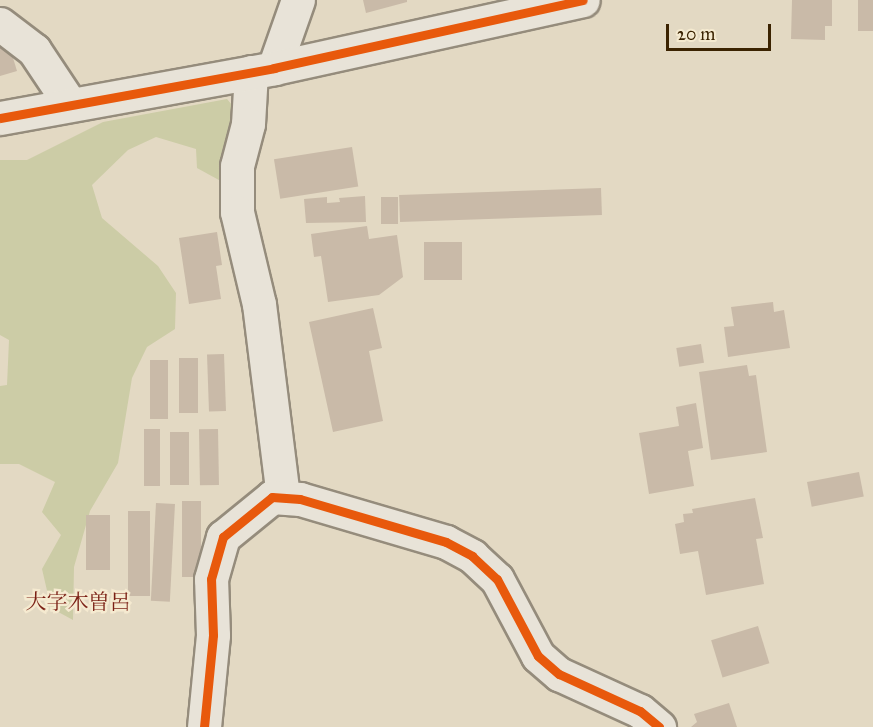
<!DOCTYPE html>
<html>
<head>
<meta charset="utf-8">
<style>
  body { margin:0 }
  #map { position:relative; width:873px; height:727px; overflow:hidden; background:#e3d9c3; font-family:"IM FELL Great Primer","Noto Serif JP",serif }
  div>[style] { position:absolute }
  .green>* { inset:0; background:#cccca6 }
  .building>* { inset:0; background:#c9baa8; transform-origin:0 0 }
  .roads { filter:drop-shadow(2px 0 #958c7c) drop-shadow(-2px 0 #958c7c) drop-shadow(0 2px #958c7c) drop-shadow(0 -2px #958c7c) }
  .minor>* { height:33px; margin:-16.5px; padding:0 16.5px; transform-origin:16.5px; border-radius:16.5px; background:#e8e3d8 }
  .cycleway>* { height:9px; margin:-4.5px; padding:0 4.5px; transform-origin:4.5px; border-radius:4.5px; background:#e8590c }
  span { translate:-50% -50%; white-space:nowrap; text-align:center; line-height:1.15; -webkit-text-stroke:5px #f5ead0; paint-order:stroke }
  .quarter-label { font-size:21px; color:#7a1f14 }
  .scale { position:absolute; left:666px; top:24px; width:105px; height:27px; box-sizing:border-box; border:3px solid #3b2301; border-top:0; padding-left:8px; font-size:18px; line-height:21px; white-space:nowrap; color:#3b2301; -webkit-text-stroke:4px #f5ead0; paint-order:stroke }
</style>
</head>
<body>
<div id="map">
  <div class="green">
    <div style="clip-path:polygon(227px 99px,237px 111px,228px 185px,197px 168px,196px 149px,156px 137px,128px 150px,92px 185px,102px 218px,158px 266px,176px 293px,175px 329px,147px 347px,132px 378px,118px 463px,90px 511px,74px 567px,73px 620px,51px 608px,42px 569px,61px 535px,42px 512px,55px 482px,19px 464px,0 464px,0 386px,7px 385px,9px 340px,0 335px,0 160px,27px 160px,103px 122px)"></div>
  </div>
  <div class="building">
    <div style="clip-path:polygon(363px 0,407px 0,407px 2px,366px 13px)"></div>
    <div style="clip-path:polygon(792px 0,832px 0,832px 26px,825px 26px,825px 40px,791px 39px)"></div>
    <div style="left:858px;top:0;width:15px;height:31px"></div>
    <div style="clip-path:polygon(6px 35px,17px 71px,0 76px,0 37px)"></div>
    <div style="left:352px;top:147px;width:40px;height:79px;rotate:81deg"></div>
    <div style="left:601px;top:188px;width:27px;height:202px;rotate:88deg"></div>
    <div style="clip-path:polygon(365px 196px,366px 222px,306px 223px,304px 199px,327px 197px,327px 203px,340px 202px,339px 198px)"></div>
    <div style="left:398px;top:197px;width:27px;height:17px;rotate:90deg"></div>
    <div style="clip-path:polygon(367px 226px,369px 239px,397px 235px,403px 277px,379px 295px,328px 302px,321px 256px,314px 257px,311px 234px)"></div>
    <div style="clip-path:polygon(217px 232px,222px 265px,216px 266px,221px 299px,189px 304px,179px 238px)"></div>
    <div style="left:424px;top:242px;width:38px;height:38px"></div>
    <div style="clip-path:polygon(773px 302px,774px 312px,784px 310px,790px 348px,728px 357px,724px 327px,734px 326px,731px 307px)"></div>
    <div style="clip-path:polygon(373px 308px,382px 348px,369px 351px,383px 421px,333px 432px,309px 322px)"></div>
    <div style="left:701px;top:344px;width:19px;height:25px;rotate:81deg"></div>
    <div style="left:224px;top:354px;width:57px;height:17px;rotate:88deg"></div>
    <div style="left:179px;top:358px;width:19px;height:55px"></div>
    <div style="left:150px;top:360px;width:18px;height:59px"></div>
    <div style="clip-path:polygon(747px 365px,749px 376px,756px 375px,767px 452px,711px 460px,699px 372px)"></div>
    <div style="clip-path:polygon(696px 403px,703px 448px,688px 451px,694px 486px,649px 494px,639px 433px,679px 426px,676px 407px)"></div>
    <div style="left:144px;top:429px;width:16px;height:57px"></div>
    <div style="left:218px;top:429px;width:56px;height:19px;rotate:89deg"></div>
    <div style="left:170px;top:432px;width:19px;height:53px"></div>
    <div style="left:859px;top:472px;width:25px;height:53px;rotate:79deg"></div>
    <div style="clip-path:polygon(755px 498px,763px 538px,756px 539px,764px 584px,706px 595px,698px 551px,680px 554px,675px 524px,684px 522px,683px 514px,693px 513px,692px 509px)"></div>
    <div style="left:182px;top:501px;width:19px;height:76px"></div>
    <div style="left:156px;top:503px;width:19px;height:98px;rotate:3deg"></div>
    <div style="left:128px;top:511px;width:22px;height:85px"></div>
    <div style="left:86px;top:515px;width:24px;height:55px"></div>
    <div style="left:758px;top:626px;width:39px;height:49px;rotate:73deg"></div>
    <div style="clip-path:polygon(729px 703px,737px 727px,691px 727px,697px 722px,694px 714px)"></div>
  </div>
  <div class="roads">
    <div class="minor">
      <div style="left:0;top:24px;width:43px;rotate:37.4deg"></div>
      <div style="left:34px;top:50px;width:65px;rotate:56.3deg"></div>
      <div style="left:274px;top:68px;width:72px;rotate:-70.6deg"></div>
      <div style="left:251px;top:72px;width:52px;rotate:93.3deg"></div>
      <div style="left:248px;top:124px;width:43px;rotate:104.7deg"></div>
      <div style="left:237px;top:166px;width:46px;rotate:90deg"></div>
      <div style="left:237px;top:212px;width:95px;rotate:76.6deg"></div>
      <div style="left:259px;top:304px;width:194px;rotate:82.9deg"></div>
      <div style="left:0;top:118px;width:279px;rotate:-10.3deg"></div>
      <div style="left:274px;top:68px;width:316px;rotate:-12.4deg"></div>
      <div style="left:204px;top:727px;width:92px;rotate:-84.4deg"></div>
      <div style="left:213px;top:635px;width:56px;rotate:-92deg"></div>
      <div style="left:211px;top:579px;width:44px;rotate:-74.1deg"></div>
      <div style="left:223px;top:537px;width:63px;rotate:-39.2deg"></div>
      <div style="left:272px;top:497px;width:28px;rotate:4deg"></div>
      <div style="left:300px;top:499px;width:152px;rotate:16.4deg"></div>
      <div style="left:446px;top:542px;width:30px;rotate:28deg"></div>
      <div style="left:472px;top:556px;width:34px;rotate:43deg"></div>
      <div style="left:497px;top:579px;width:87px;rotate:62deg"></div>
      <div style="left:538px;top:656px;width:28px;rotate:41deg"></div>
      <div style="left:559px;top:674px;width:89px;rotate:24.6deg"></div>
      <div style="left:640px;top:711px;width:25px;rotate:40deg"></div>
    </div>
  </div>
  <div class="cycleway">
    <div style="left:0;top:118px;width:279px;rotate:-10.3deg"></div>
    <div style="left:274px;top:68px;width:316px;rotate:-12.4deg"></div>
    <div style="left:204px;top:727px;width:92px;rotate:-84.4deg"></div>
    <div style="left:213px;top:635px;width:56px;rotate:-92deg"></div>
    <div style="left:211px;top:579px;width:44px;rotate:-74.1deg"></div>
    <div style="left:223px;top:537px;width:63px;rotate:-39.2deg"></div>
    <div style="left:272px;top:497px;width:28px;rotate:4deg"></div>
    <div style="left:300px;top:499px;width:152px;rotate:16.4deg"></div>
    <div style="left:446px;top:542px;width:30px;rotate:28deg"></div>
    <div style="left:472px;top:556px;width:34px;rotate:43deg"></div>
    <div style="left:497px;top:579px;width:87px;rotate:62deg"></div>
    <div style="left:538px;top:656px;width:28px;rotate:41deg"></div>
    <div style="left:559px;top:674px;width:89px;rotate:24.6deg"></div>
    <div style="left:640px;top:711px;width:25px;rotate:40deg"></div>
  </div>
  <div class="quarter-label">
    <span style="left:78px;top:602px">大字木曽呂</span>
  </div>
  <div class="scale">20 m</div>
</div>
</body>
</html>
